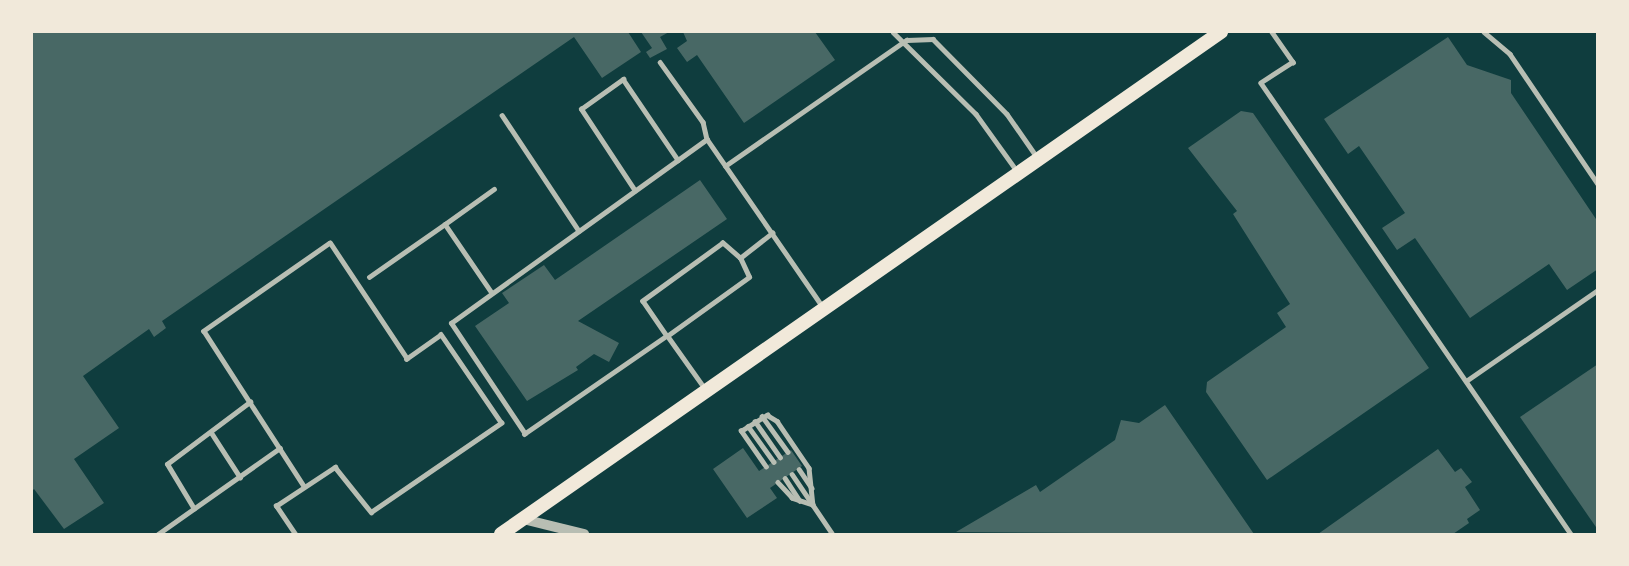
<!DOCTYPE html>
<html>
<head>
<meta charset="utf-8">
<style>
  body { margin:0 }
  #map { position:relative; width:1629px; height:566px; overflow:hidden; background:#0f3d3e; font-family:"DM Sans",sans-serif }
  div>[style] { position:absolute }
  .building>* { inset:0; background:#486865 }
  .service>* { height:4.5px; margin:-2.25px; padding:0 2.25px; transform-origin:2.25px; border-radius:2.25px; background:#b8beb3 }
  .tertiary>* { height:10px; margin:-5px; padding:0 5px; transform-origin:5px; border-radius:5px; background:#b8beb3 }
  .primary>* { height:14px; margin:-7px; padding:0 7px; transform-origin:7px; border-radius:7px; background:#f1e9da }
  span { translate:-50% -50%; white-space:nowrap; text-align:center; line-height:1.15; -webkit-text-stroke:6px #f1e9da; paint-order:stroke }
  .frame { position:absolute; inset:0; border:33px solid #f1e9da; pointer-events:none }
</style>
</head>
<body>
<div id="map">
  <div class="building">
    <div style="clip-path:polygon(32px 32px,628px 32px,641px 52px,602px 78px,574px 37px,162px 321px,166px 328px,154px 337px,149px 329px,83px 376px,119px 428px,74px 459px,104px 503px,64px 529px,34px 489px,32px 491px)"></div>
    <div style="clip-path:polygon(641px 32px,669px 32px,660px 37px,667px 49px,650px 58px,646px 52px,652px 48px)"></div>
    <div style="clip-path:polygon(683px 32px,815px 32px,835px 60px,744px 123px,697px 55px,687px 62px,677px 48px,687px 41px)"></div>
    <div style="clip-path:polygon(1448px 37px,1467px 65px,1511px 80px,1511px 93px,1598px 222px,1598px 269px,1567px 290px,1549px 264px,1470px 318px,1415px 238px,1397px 250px,1382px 228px,1405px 213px,1359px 146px,1348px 154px,1324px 119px)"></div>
    <div style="clip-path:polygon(1241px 111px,1253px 113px,1429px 368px,1267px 480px,1206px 392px,1207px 382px,1286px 327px,1277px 313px,1290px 304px,1233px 214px,1237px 211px,1188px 148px)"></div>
    <div style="clip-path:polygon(700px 180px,727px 219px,578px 321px,619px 343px,609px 362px,594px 354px,576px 367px,578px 370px,527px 401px,475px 326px,509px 303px,502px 293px,544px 265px,555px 280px)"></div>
    <div style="clip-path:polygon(1598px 364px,1598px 530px,1520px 417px)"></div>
    <div style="clip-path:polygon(1165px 405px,1254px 534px,956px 532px,1036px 485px,1040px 492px,1115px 440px,1121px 420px,1139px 423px)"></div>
    <div style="clip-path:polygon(743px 448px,759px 471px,791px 450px,802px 466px,770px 488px,777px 498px,747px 518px,713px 469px)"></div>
    <div style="clip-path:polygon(1438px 449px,1455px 472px,1461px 468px,1472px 482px,1465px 487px,1480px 510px,1467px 519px,1469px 523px,1453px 534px,1318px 534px)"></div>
  </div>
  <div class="service">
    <div style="left:893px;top:32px;width:117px;rotate:44.7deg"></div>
    <div style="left:976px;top:114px;width:70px;rotate:54.3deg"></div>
    <div style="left:1272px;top:32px;width:37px;rotate:55deg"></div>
    <div style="left:1293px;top:62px;width:38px;rotate:147deg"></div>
    <div style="left:1261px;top:83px;width:547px;rotate:55.5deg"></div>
    <div style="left:1484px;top:32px;width:34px;rotate:40deg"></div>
    <div style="left:1510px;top:54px;width:157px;rotate:55.9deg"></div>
    <div style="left:907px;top:40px;width:26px;rotate:-2deg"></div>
    <div style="left:933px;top:39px;width:105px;rotate:45.4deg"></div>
    <div style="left:1007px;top:114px;width:52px;rotate:55.1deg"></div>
    <div style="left:660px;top:62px;width:74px;rotate:54.4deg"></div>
    <div style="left:703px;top:122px;width:17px;rotate:77deg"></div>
    <div style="left:707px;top:139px;width:204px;rotate:55.4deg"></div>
    <div style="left:502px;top:115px;width:139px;rotate:56.4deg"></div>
    <div style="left:725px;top:166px;width:221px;rotate:-34.8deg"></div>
    <div style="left:635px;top:191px;width:98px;rotate:-123.4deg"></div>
    <div style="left:581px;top:109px;width:52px;rotate:-35.5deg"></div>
    <div style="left:623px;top:79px;width:98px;rotate:55.8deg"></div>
    <div style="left:445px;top:224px;width:60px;rotate:-35.5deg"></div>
    <div style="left:740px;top:258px;width:23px;rotate:-139deg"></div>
    <div style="left:723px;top:243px;width:99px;rotate:144.1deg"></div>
    <div style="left:643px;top:301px;width:42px;rotate:55.6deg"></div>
    <div style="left:667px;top:336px;width:101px;rotate:-35.7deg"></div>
    <div style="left:749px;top:277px;width:21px;rotate:-115deg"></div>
    <div style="left:740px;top:258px;width:41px;rotate:-38deg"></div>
    <div style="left:369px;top:277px;width:93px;rotate:-34.9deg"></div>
    <div style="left:445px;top:224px;width:83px;rotate:55.7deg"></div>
    <div style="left:1466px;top:381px;width:160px;rotate:-34.6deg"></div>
    <div style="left:704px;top:388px;width:64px;rotate:-125.4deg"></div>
    <div style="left:667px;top:336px;width:173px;rotate:145.4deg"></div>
    <div style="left:525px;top:434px;width:133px;rotate:-123.7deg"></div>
    <div style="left:451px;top:323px;width:315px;rotate:-35.7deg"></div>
    <div style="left:762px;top:416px;width:44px;rotate:54.2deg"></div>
    <div style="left:755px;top:421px;width:44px;rotate:55.2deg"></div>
    <div style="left:748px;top:426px;width:44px;rotate:54.2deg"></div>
    <div style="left:211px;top:432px;width:54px;rotate:57.2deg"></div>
    <div style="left:766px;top:467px;width:44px;rotate:-124.8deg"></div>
    <div style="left:741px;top:431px;width:31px;rotate:-32deg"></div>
    <div style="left:767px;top:415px;width:12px;rotate:31deg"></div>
    <div style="left:777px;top:421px;width:57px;rotate:55.8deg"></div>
    <div style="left:809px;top:468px;width:37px;rotate:84deg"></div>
    <div style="left:813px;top:505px;width:22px;rotate:-162deg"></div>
    <div style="left:792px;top:498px;width:21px;rotate:-133deg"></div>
    <div style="left:799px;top:469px;width:23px;rotate:56deg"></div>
    <div style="left:792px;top:474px;width:71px;rotate:55.9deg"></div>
    <div style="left:785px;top:478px;width:27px;rotate:57deg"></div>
    <div style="left:194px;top:509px;width:52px;rotate:-121deg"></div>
    <div style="left:167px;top:464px;width:104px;rotate:-36.8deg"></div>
    <div style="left:158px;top:534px;width:149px;rotate:-35.2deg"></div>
    <div style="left:295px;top:534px;width:34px;rotate:-124deg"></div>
    <div style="left:276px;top:506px;width:71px;rotate:-33.5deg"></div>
    <div style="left:335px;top:467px;width:58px;rotate:51.3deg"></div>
    <div style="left:371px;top:512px;width:158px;rotate:-34.4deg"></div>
    <div style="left:501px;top:423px;width:107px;rotate:-124.3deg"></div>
    <div style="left:441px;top:335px;width:42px;rotate:144.8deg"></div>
    <div style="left:407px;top:359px;width:139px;rotate:-123.6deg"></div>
    <div style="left:330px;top:243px;width:154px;rotate:145.1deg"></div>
    <div style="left:204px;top:331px;width:184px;rotate:57.2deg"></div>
  </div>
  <div class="tertiary">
    <div style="left:523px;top:519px;width:63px;rotate:13.8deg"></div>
  </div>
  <div class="primary">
    <div style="left:501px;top:534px;width:878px;rotate:-34.89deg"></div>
  </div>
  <div class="frame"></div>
</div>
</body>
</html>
